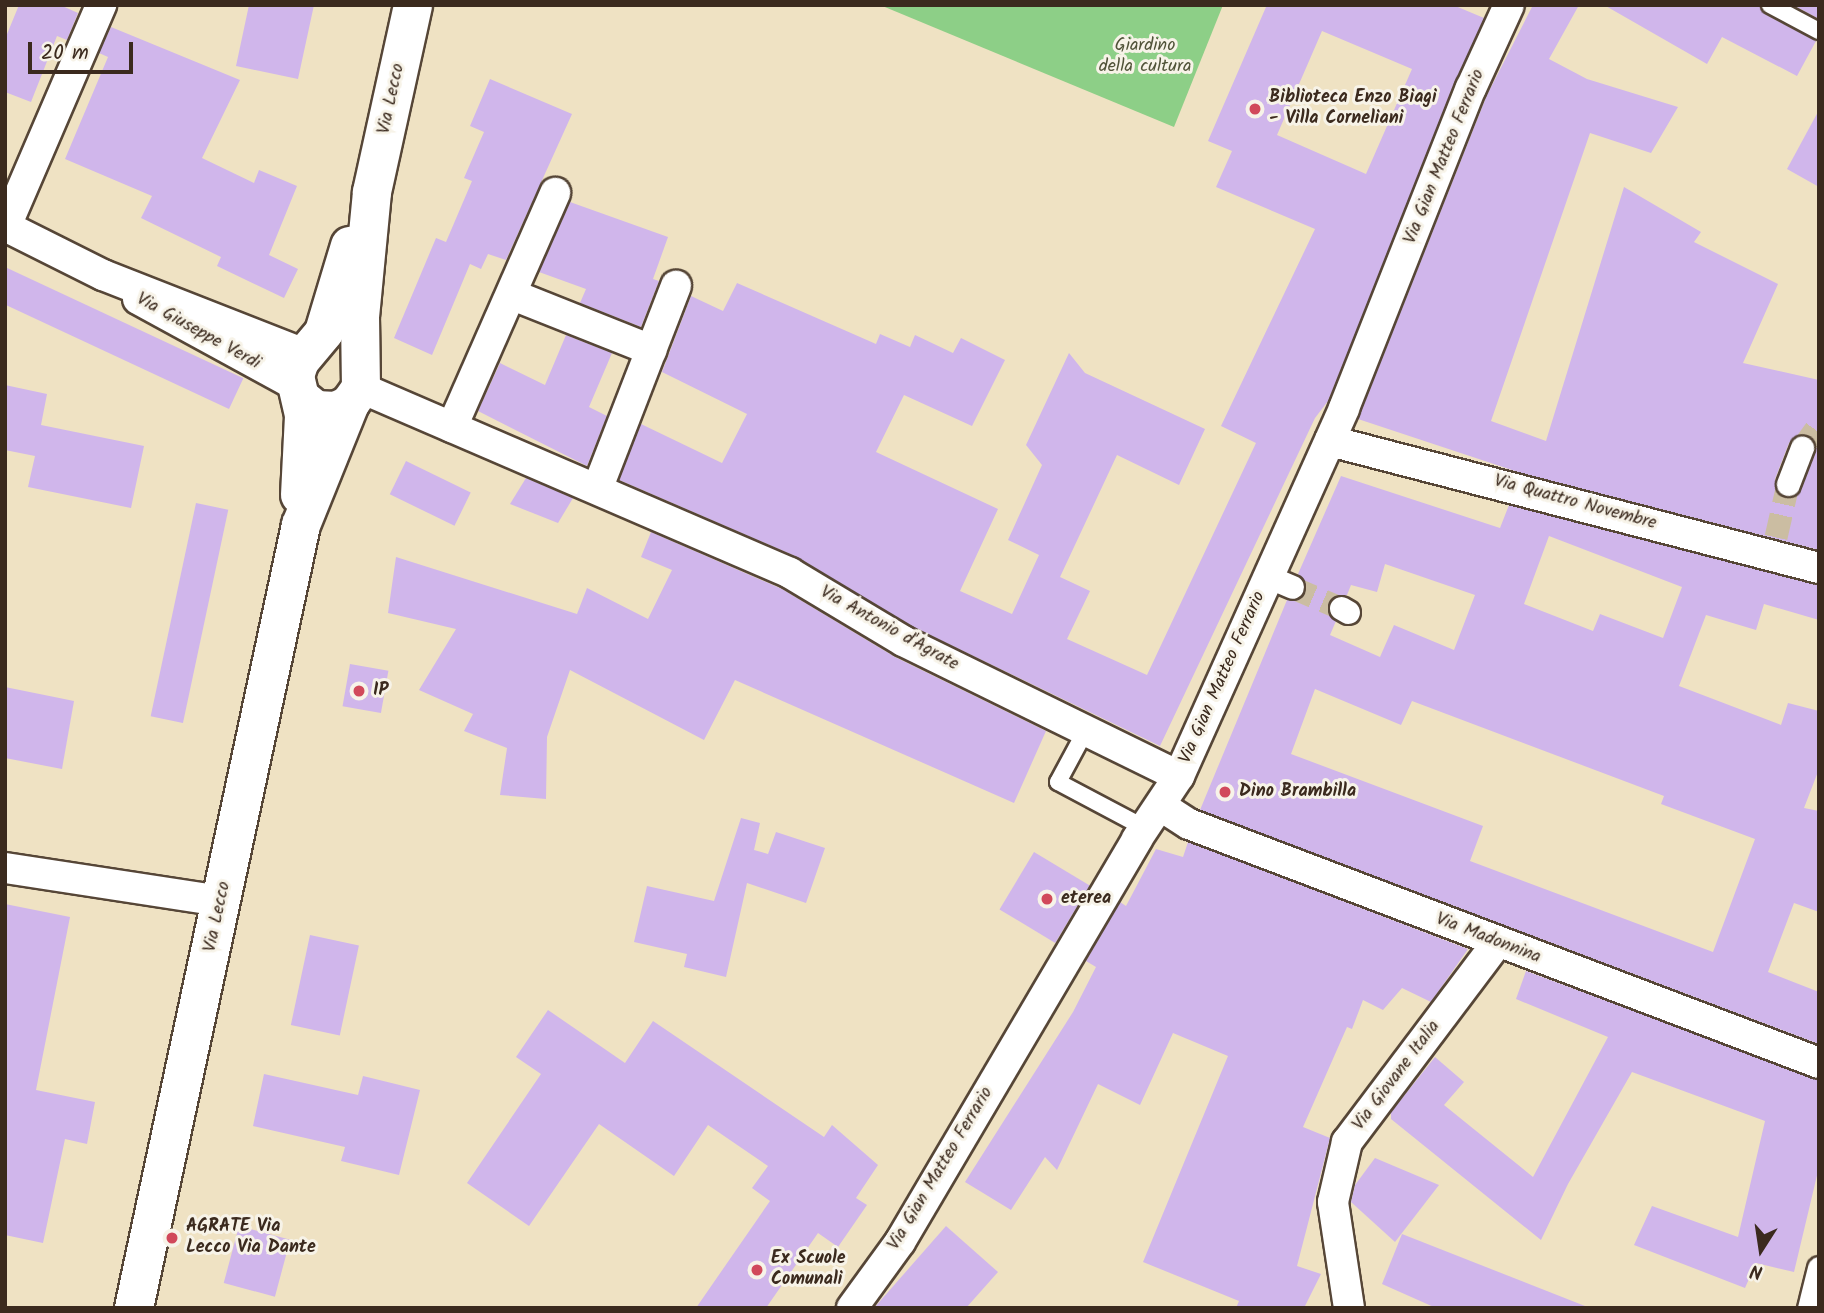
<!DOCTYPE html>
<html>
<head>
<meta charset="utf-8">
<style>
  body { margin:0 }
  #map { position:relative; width:1824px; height:1313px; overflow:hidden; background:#efe2c3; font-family:Kalam,sans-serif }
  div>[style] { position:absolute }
  .green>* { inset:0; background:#8dcf87 }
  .building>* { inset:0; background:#d0b6eb; transform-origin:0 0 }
  .pedestrian-tunnel>* { height:23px; margin-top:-11.5px; transform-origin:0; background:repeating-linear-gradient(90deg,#cbbda2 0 23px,transparent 0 34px) }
  .roads { filter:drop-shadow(2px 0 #564637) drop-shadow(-2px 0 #564637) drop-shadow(0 2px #564637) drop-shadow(0 -2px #564637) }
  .service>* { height:16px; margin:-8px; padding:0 8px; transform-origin:8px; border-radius:8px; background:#fff }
  .pedestrian>* { height:23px; margin:-11.5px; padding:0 11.5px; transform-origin:11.5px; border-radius:11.5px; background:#fff }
  .minor>* { height:30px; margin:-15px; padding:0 15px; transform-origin:15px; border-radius:15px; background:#fff }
  .tertiary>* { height:38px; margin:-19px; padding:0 19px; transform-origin:19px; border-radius:19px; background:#fff }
  .dots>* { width:19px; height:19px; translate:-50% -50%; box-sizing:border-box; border:4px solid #f7f3e8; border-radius:50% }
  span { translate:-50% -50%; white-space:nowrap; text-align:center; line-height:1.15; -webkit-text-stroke:6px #f7f3e8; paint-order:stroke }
  .park-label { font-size:18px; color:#505338 }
  .street-label { font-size:18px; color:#3b2a1e }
  .poi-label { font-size:18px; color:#3b2a1e; font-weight:700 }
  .left { translate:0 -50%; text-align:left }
  .frame { position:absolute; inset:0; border:7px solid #3b2a1e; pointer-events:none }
  .north { position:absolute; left:1726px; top:1215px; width:70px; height:70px; -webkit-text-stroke:5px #f7f3e8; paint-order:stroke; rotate:192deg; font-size:19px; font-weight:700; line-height:28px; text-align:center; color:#3b2a1e }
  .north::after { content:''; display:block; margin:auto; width:24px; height:32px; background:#3b2a1e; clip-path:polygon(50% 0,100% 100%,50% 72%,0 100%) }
  .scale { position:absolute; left:28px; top:42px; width:105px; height:32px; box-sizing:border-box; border:4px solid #3b2a1e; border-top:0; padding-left:9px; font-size:21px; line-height:24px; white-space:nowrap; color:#3b2a1e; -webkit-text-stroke:5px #f7f3e8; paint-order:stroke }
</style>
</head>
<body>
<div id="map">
  <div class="green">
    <div style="clip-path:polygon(880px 5px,1223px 5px,1174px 127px)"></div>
  </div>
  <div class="building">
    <div style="clip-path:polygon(19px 5px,60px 5px,78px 13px,67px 40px,57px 36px,31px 102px,5px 92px,5px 39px)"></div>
    <div style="clip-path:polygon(249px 5px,314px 5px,298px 79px,236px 66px)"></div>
    <div style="clip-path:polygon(evenodd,1262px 5px,1453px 5px,1484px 18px,1328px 401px,1315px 418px,1160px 746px,911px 626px,797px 557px,619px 480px,641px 424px,722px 463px,747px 414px,662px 372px,691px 296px,723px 311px,737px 283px,876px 344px,880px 334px,910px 347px,915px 335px,953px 353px,961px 338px,1005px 360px,972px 426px,904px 395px,876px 452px,998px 509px,960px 591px,1012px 614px,1039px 555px,1008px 540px,1042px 465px,1026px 445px,1069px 353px,1085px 373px,1205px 429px,1179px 485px,1117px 455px,1060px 577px,1090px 591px,1067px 639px,1147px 675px,1256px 443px,1221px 426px,1315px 229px,1216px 187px,1232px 151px,1208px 141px,1266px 7px,1262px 5px,1322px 31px,1412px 69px,1366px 174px,1277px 135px,1322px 31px)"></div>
    <div style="clip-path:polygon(evenodd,1533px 5px,1579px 5px,1549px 59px,1587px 79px,1678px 107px,1651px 153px,1590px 133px,1491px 421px,1546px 441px,1624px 187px,1701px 232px,1694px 242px,1778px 284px,1743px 363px,1819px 380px,1819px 550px,1521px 473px,1358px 419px,1487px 95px,1533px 5px,1799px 434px,1812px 439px,1815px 453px,1801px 490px,1784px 497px,1777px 492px,1775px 479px,1789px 443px,1799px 434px)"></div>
    <div style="clip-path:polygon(1604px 5px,1760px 5px,1765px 14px,1816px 41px,1797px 76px,1722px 37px,1707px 64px)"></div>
    <div style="clip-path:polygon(1793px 5px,1819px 5px,1819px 19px)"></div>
    <div style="clip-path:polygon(111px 27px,240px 80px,202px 158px,254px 183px,259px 170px,297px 186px,269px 255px,298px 269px,284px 298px,217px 266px,221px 257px,141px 218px,152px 196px,65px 159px,108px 57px,99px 53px)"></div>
    <div style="clip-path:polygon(490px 79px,572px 114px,506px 260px,488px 254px,481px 269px,470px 264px,432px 355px,394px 338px,436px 238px,446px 242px,472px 181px,464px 178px,484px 132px,470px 126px)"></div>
    <div style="clip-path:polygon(1819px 110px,1819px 187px,1787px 169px)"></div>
    <div style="clip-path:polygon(570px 202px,668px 237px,653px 279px,659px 281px,641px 327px,580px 303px,586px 289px,539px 272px)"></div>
    <div style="left:5px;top:267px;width:263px;height:34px;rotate:25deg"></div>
    <div style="clip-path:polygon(566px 335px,612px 353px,589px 407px,607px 416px,587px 466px,478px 411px,500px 363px,545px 385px)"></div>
    <div style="clip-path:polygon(5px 385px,47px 394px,41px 425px,144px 446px,131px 508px,28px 487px,35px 456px,5px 450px)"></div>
    <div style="left:406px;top:461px;width:72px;height:37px;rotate:26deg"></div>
    <div style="clip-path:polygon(evenodd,1341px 476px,1500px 528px,1509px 505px,1819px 585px,1819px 620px,1764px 604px,1756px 630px,1706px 615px,1679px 686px,1781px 725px,1788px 703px,1819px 711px,1819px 769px,1804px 808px,1819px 811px,1819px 912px,1794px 903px,1768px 972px,1819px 992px,1819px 1044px,1200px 810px,1287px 600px,1300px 599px,1305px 592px,1298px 574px,1341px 476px,1549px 536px,1682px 587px,1663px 638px,1600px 614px,1593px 631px,1524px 604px,1549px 536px,1341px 476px,1385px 564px,1475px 595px,1454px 650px,1394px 625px,1380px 657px,1330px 635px,1336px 621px,1329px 614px,1329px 601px,1347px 595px,1351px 585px,1377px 592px,1385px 564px,1341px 476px,1315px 689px,1401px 725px,1412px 701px,1664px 796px,1661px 804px,1755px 839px,1713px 952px,1470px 861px,1483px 826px,1291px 754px,1315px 689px)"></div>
    <div style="clip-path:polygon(526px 478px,573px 498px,558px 523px,510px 504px)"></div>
    <div style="left:196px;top:503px;width:33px;height:218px;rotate:12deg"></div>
    <div style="clip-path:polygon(651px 532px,782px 589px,895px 657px,1046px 731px,1014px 803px,735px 680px,704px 740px,570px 670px,547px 737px,546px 799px,500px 795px,507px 748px,464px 731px,473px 714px,419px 690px,456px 629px,388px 613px,396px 557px,577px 614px,587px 588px,648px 619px,672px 570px,641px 557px)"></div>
    <div style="left:350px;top:664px;width:39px;height:43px;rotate:10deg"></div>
    <div style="clip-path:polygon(5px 687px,74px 701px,62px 769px,5px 758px)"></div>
    <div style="clip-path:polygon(741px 818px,760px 823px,754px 850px,768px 854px,776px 832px,825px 848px,806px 903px,747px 883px,726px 977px,684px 967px,687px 954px,634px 942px,647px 886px,714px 901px)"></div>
    <div style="clip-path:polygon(1188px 842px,1468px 949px,1431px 1002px,1402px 988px,1383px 1010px,1363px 1000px,1352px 1029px,1347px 1027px,1303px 1127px,1330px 1138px,1297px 1266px,1321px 1274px,1304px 1308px,1236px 1308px,1239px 1301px,1143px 1262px,1228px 1056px,1173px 1033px,1140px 1105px,1098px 1084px,1057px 1170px,1045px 1157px,1011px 1210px,965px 1182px,1073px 1012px,1096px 967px,1086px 961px,1120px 902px,1126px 906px,1156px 849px,1183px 857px)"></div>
    <div style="left:1034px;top:852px;width:65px;height:67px;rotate:31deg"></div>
    <div style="clip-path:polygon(5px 904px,70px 917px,36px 1090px,95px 1102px,87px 1144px,65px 1139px,43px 1243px,5px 1235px)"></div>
    <div style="left:310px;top:935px;width:50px;height:92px;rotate:12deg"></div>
    <div style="clip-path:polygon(1526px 971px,1819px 1080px,1819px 1167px,1794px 1272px,1756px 1263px,1745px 1288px,1634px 1245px,1652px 1206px,1738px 1237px,1765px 1121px,1632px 1072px,1568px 1184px,1541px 1240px,1391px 1119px,1391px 1112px,1435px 1057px,1464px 1082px,1444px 1105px,1533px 1177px,1608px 1037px,1516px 999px)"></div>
    <div style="clip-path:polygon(548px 1010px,625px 1063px,653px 1021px,824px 1137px,832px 1125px,878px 1165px,856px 1198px,867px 1205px,838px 1247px,818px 1233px,766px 1308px,696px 1308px,770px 1201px,752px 1188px,768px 1166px,708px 1125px,674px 1176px,599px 1124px,529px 1226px,467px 1183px,541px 1074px,516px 1057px)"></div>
    <div style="clip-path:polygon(264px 1074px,358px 1095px,363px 1076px,420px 1090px,399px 1175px,341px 1161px,345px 1147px,253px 1126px)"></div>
    <div style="clip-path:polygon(1375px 1158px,1439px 1185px,1395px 1242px,1351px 1202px,1355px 1185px)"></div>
    <div style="left:239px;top:1226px;width:53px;height:59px;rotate:15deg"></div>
    <div style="clip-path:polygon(946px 1226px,998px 1272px,966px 1308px,874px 1308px)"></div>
    <div style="clip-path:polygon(1402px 1234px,1585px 1306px,1585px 1308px,1436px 1308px,1382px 1284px)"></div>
  </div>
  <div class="pedestrian-tunnel">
    <div style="left:1802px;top:448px;width:29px;rotate:-54deg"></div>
    <div style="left:1776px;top:537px;width:54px;rotate:-77.2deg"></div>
    <div style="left:1292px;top:587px;width:53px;rotate:23.2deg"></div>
  </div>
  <div class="roads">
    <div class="service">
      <div style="left:1770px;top:5px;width:55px;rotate:28deg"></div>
      <div style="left:1086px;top:730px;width:59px;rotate:118.3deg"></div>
      <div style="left:1058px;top:782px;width:98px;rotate:27.9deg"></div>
    </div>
    <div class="pedestrian">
      <div style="left:1788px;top:484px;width:39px;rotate:-69deg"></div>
      <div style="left:1269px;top:577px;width:25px;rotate:23deg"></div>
      <div style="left:1341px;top:608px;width:8px;rotate:30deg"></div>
      <div style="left:1809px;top:1308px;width:41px;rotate:-76deg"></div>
    </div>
    <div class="minor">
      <div style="left:5px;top:226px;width:110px;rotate:26.6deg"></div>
      <div style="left:103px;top:275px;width:217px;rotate:21.4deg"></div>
      <div style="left:6px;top:226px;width:241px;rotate:-66.7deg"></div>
      <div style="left:513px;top:295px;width:149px;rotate:21.7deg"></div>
      <div style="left:138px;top:299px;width:179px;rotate:28.7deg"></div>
      <div style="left:361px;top:388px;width:467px;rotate:23.3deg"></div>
      <div style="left:790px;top:573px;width:132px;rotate:31deg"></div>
      <div style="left:903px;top:641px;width:307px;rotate:26.1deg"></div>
      <div style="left:452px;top:427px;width:256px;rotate:-66.2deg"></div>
      <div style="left:1330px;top:441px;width:505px;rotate:14.56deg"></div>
      <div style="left:598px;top:487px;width:216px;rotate:-68.8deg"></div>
      <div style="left:1161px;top:806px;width:33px;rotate:33deg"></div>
      <div style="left:1189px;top:824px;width:674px;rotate:20.77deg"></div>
      <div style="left:5px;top:868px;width:219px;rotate:8.7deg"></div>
      <div style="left:852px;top:1308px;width:82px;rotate:-54deg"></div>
      <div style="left:900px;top:1242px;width:468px;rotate:-59.5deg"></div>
      <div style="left:1137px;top:839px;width:76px;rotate:-56.3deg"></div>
      <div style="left:1179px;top:776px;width:403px;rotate:-65.8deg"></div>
      <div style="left:1344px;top:408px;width:344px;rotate:-68.4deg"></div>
      <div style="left:1471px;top:88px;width:91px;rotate:-65.4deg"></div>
      <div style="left:1349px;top:1308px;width:107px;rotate:-98.6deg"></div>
      <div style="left:1333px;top:1202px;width:62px;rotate:-76.9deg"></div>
      <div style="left:1347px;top:1142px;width:249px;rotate:-53deg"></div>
    </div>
    <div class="tertiary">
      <div style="left:301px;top:398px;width:19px;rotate:39deg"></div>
      <div style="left:316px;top:410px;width:20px;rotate:3deg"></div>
      <div style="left:336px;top:411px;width:14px;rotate:-25deg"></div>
      <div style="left:349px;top:405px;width:21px;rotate:-55deg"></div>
      <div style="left:361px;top:388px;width:71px;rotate:-90.8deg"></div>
      <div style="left:360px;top:317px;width:126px;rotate:-84.5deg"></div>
      <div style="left:372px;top:192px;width:191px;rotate:-77.6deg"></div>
      <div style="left:300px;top:495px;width:80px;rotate:-87.1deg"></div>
      <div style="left:304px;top:415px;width:40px;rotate:-103deg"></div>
      <div style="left:295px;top:376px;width:16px;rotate:-72deg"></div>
      <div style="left:300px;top:361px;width:38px;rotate:-50deg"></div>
      <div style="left:324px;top:332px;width:90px;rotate:-73.2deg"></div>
      <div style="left:134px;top:1308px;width:801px;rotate:-77.96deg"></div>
      <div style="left:301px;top:525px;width:131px;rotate:-68deg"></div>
    </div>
  </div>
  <div class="dots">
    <div style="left:1255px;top:109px;background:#d1495b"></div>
    <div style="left:359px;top:691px;background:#d1495b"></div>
    <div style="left:1225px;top:792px;background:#d1495b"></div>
    <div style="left:1047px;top:899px;background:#d1495b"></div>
    <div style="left:172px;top:1238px;background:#d1495b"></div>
    <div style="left:757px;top:1270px;background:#d1495b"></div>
  </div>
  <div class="park-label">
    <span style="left:1145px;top:57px">Giardino<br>della cultura</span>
  </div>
  <div class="street-label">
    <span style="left:392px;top:99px;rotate:-78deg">Via Lecco</span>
    <span style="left:1445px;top:157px;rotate:-68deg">Via Gian Matteo Ferrario</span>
    <span style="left:198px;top:332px;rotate:29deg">Via Giuseppe Verdi</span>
    <span style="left:1575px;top:503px;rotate:15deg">Via Quattro Novembre</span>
    <span style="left:889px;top:629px;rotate:29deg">Via Antonio d'Agrate</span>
    <span style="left:1223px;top:678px;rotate:-66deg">Via Gian Matteo Ferrario</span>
    <span style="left:218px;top:917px;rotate:-78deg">Via Lecco</span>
    <span style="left:1488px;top:939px;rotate:21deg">Via Madonnina</span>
    <span style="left:1397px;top:1076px;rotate:-53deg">Via Giovane Italia</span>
    <span style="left:941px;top:1169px;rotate:-59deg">Via Gian Matteo Ferrario</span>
  </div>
  <div class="poi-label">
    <span class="left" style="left:1269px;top:109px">Biblioteca Enzo Biagi<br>- Villa Corneliani</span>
    <span class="left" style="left:373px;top:691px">IP</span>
    <span class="left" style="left:1239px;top:792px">Dino Brambilla</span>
    <span class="left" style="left:1061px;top:899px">eterea</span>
    <span class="left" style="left:186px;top:1238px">AGRATE Via<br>Lecco Via Dante</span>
    <span class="left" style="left:771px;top:1270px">Ex Scuole<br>Comunali</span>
  </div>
  <div class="frame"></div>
  <div class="north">N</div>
  <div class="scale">20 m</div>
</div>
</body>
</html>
